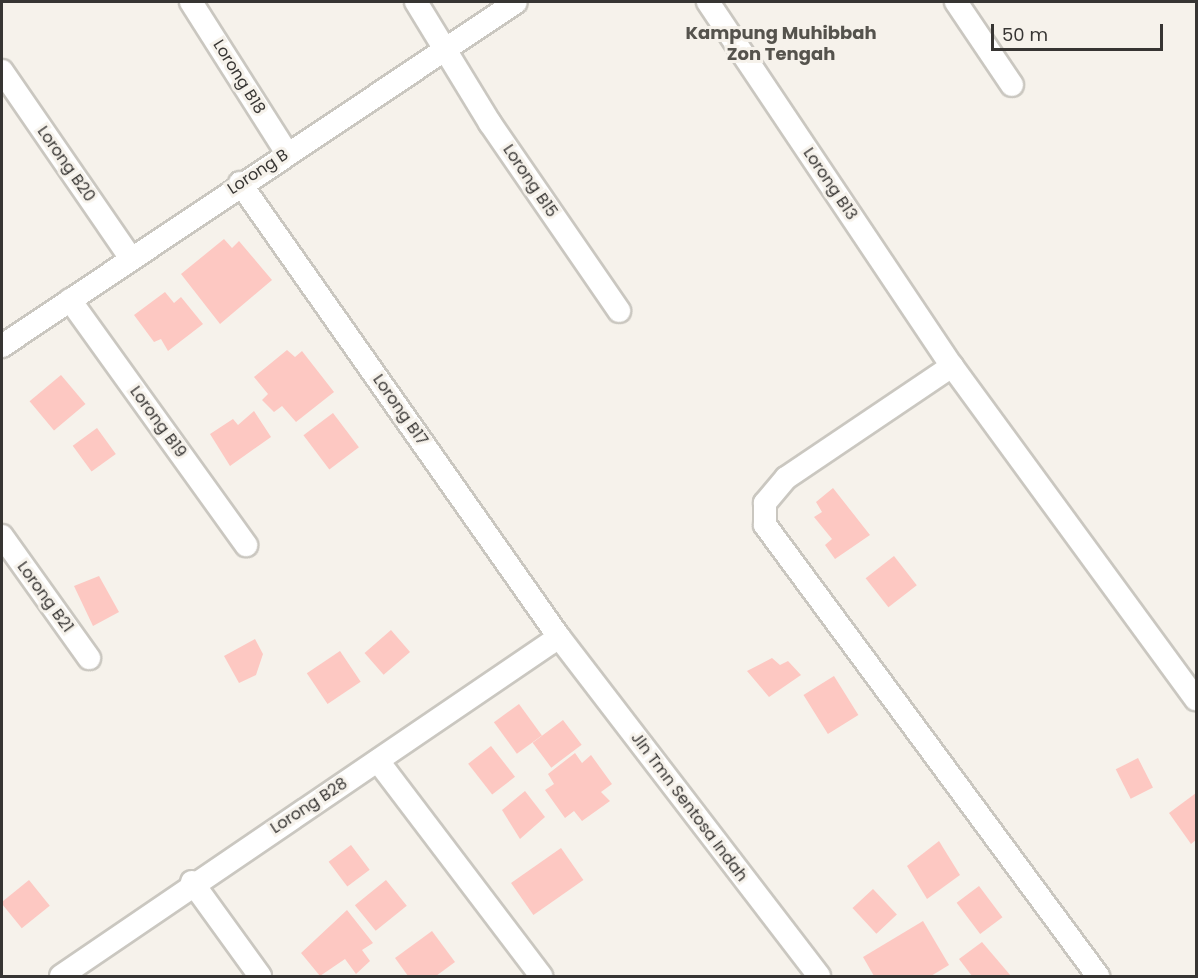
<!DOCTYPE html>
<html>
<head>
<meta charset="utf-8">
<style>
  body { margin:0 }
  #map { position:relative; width:1198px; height:978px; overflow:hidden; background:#f6f2eb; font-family:Poppins,sans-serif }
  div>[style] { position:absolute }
  .building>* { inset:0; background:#fdc8c2; transform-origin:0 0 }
  .roads { filter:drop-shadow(2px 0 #cac7c0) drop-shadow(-2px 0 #cac7c0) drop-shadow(0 2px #cac7c0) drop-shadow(0 -2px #cac7c0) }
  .street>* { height:22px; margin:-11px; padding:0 11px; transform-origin:11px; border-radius:11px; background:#fff }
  span { translate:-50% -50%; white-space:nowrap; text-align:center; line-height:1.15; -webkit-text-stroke:6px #f6f2eb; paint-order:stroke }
  .street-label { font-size:16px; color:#373533 }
  .neighbourhood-label { font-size:18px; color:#55534d; font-weight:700 }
  .frame { position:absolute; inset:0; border:3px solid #373533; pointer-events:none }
  .scale { position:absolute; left:991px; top:24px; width:172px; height:27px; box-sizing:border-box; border:3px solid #373533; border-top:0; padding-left:8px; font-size:18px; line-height:21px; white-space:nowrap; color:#373533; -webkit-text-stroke:4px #f6f2eb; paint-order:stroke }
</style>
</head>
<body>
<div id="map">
  <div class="building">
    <div style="clip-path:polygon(224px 239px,232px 248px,239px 241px,272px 280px,220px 324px,181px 274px)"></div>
    <div style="clip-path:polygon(165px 292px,174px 303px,181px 297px,203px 324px,168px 351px,161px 339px,154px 342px,134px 315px)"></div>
    <div style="clip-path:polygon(287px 350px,295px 357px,302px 351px,334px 392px,296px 422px,282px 406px,274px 412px,262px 400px,268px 394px,254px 377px)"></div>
    <div style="left:61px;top:375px;width:38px;height:41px;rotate:50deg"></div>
    <div style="clip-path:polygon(254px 411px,271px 437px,230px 466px,210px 434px,233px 419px,238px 425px)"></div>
    <div style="left:333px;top:413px;width:43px;height:37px;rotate:53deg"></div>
    <div style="left:97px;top:428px;width:32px;height:30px;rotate:54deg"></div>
    <div style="clip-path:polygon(833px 488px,870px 535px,835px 559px,825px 545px,832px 539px,814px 517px,822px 512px,816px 502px)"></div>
    <div style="left:894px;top:556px;width:37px;height:36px;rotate:52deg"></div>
    <div style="clip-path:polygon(99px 576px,119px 612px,93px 626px,74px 586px)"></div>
    <div style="left:391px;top:630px;width:29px;height:35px;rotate:49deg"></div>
    <div style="clip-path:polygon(255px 639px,263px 654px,256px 675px,239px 683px,224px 656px)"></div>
    <div style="left:340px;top:651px;width:37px;height:40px;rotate:56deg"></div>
    <div style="clip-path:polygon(772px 658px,780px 665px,788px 661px,801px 675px,769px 697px,747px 671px)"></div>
    <div style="left:834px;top:676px;width:46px;height:36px;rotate:58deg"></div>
    <div style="left:519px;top:704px;width:39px;height:31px;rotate:54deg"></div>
    <div style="left:563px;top:720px;width:31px;height:38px;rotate:53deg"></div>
    <div style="left:491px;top:746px;width:39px;height:29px;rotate:52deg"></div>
    <div style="clip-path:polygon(575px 753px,582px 763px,591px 755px,612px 784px,601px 792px,610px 801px,582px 821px,574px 811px,565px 818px,545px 790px,554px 784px,548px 774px)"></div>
    <div style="left:1138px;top:758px;width:33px;height:25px;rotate:63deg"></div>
    <div style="clip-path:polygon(525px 791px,545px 817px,520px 839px,502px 810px)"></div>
    <div style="clip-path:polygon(1196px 793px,1196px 840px,1191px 844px,1169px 813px)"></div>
    <div style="clip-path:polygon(939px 841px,960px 875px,927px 899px,907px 866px)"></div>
    <div style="left:351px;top:845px;width:31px;height:28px;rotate:53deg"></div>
    <div style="left:561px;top:848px;width:39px;height:61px;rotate:55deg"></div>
    <div style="left:29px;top:880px;width:33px;height:36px;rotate:51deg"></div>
    <div style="left:386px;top:880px;width:33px;height:40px;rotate:51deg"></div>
    <div style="left:979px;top:886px;width:39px;height:28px;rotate:53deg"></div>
    <div style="left:873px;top:889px;width:35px;height:28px;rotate:47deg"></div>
    <div style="clip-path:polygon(347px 910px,373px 943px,362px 950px,370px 961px,356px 974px,345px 959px,320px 976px,301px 953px)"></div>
    <div style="clip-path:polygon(923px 921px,949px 965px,931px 976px,874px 976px,863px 957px)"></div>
    <div style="clip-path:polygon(432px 931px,455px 962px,436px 976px,408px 976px,395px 958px)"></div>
    <div style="clip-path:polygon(982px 942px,1011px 976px,972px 976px,959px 959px)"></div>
  </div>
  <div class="roads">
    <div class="street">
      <div style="left:191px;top:2px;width:179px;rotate:57.6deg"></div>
      <div style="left:416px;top:2px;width:142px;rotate:58.6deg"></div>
      <div style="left:490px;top:123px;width:228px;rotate:55.5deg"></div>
      <div style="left:708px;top:2px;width:438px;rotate:56.2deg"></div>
      <div style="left:952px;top:366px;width:413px;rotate:53.8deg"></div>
      <div style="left:956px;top:2px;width:100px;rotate:56deg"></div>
      <div style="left:2px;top:71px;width:226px;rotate:55.5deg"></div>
      <div style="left:240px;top:183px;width:555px;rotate:54.91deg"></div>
      <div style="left:559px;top:637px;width:427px;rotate:52.5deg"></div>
      <div style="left:70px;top:300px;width:302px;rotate:54.3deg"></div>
      <div style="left:2px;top:346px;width:618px;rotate:-33.79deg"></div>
      <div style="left:952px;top:366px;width:200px;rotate:146deg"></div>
      <div style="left:786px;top:478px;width:33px;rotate:130deg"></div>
      <div style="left:765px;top:503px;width:22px;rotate:90deg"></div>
      <div style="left:765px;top:525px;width:561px;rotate:53.56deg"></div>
      <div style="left:2px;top:536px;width:150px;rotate:54.5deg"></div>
      <div style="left:378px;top:761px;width:270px;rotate:52.8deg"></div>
      <div style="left:192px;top:882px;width:116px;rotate:54.1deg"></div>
      <div style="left:61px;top:976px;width:602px;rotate:-34.24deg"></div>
    </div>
  </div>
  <div class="street-label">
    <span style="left:239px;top:77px;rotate:58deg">Lorong B18</span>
    <span style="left:66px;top:164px;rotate:55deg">Lorong B20</span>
    <span style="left:258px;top:172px;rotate:-33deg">Lorong B</span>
    <span style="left:530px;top:181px;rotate:56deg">Lorong B15</span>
    <span style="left:830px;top:184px;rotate:56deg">Lorong B13</span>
    <span style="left:400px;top:410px;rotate:55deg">Lorong B17</span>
    <span style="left:158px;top:422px;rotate:54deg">Lorong B19</span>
    <span style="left:45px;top:597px;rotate:54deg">Lorong B21</span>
    <span style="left:309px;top:806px;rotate:-33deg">Lorong B28</span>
    <span style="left:689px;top:807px;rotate:53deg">Jln Tmn Sentosa Indah</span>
  </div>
  <div class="neighbourhood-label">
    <span style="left:781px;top:44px">Kampung Muhibbah<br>Zon Tengah</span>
  </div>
  <div class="frame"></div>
  <div class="scale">50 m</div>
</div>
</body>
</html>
